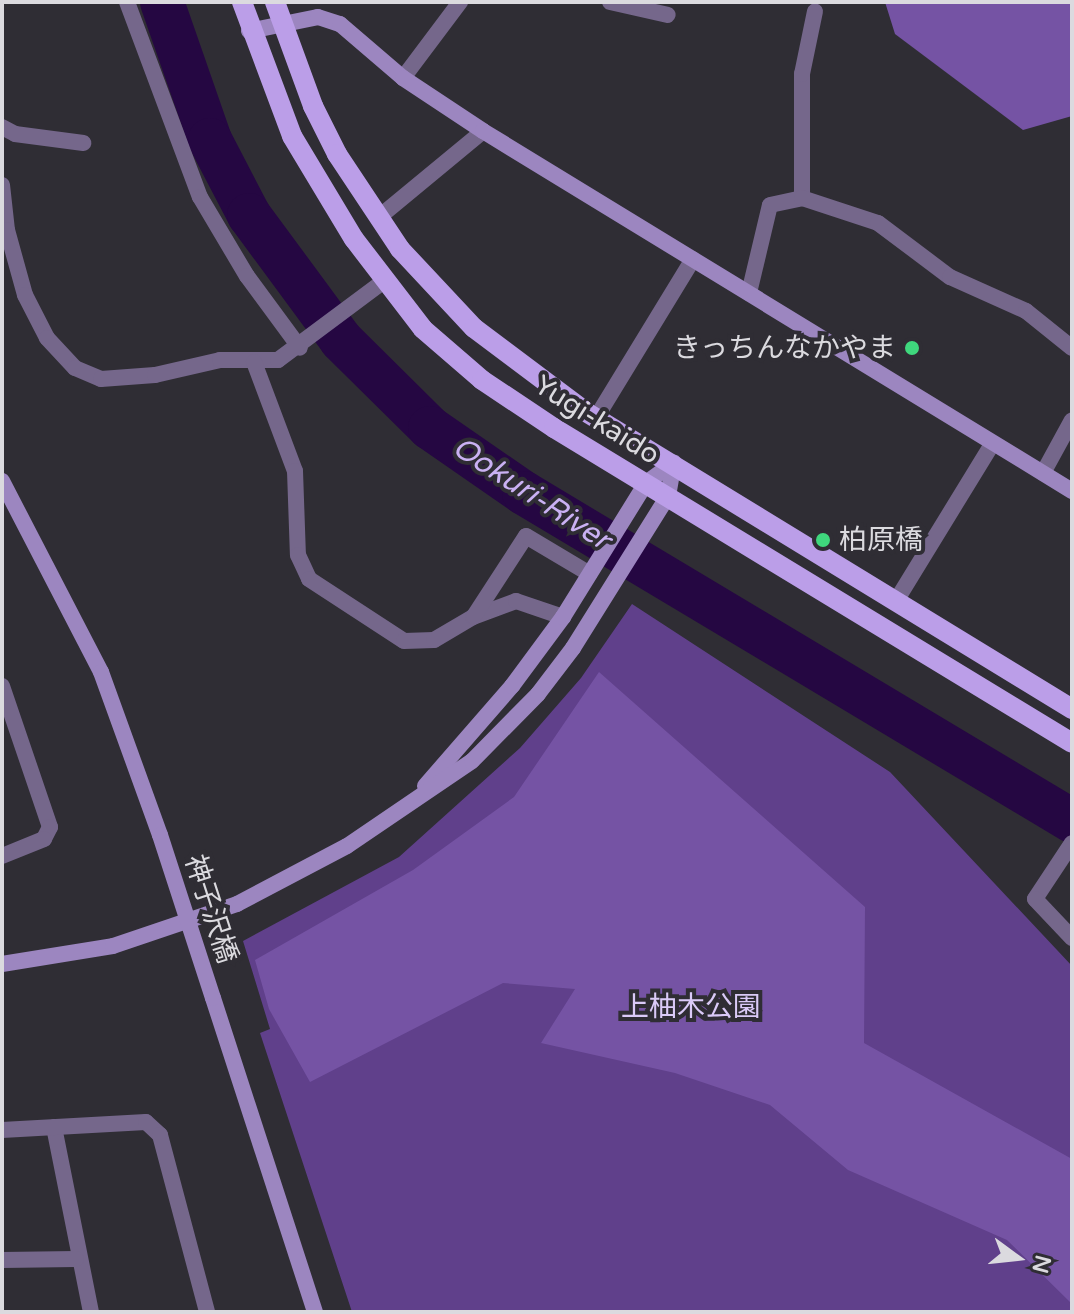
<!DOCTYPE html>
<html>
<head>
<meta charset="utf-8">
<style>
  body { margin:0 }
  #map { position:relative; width:1074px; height:1314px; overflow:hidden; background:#2f2d34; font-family:"Varela Round","Noto Sans JP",sans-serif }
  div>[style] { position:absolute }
  .green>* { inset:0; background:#60408b }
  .forest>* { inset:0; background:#7553a4 }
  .river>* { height:44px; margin:-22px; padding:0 22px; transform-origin:22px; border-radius:22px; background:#250742 }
  .street>* { height:16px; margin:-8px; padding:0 8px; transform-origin:8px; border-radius:8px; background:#75678b }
  .secondary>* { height:16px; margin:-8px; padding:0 8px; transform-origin:8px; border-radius:8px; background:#9c86c0 }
  .primary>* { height:20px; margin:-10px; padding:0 10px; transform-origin:10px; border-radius:10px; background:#bb9ee8 }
  .secondary-bridge>* { height:16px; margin:-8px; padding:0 8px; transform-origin:8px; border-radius:8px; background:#9c86c0 }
  .dots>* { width:22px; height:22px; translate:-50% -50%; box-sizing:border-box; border:4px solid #2f2d34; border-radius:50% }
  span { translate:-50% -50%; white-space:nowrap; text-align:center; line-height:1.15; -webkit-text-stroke:8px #2f2d34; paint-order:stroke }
  .poi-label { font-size:28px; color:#dbdadf }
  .right { translate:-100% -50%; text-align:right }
  .left { translate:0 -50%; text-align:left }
  .street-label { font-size:28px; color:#dbdadf }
  .park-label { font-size:28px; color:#dacaf7 }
  .water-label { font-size:30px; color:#cab1f3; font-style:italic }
  .frame { position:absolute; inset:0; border:4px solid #dbdadf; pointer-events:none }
  .north { position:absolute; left:978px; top:1218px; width:80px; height:80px; -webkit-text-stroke:6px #2f2d34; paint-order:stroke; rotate:105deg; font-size:22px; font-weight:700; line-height:32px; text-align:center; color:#dbdadf }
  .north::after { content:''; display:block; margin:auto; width:28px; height:36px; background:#dbdadf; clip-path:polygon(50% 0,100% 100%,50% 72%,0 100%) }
</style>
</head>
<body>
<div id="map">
  <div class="green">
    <div style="clip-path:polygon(632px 604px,890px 772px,1072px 966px,1072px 1312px,352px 1312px,260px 1033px,270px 1029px,243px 941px,399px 857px,520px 748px,581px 678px)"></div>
  </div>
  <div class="forest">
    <div style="clip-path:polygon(885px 2px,1072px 2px,1072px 116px,1023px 130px,895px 34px)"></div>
    <div style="clip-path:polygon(599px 672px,865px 907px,864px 1043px,1072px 1159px,1072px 1304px,1007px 1240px,848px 1170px,770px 1105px,675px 1073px,541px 1043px,575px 989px,503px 983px,310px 1082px,269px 1009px,255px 960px,413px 870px,514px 797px)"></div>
  </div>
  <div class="river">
    <div style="left:162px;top:2px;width:146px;rotate:70.8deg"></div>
    <div style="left:210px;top:140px;width:85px;rotate:62.5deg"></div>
    <div style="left:249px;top:215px;width:155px;rotate:53.6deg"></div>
    <div style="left:341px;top:340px;width:125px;rotate:44.7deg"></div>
    <div style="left:430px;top:428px;width:114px;rotate:34.7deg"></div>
    <div style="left:524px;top:493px;width:639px;rotate:30.9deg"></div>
  </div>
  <div class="street">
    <div style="left:127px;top:2px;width:208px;rotate:69.5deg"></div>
    <div style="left:200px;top:197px;width:92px;rotate:59.3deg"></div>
    <div style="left:247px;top:276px;width:89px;rotate:53.6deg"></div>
    <div style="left:610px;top:2px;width:59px;rotate:12.6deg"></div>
    <div style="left:403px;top:78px;width:95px;rotate:-53.1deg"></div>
    <div style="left:2px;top:127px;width:15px;rotate:28deg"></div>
    <div style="left:15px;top:134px;width:69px;rotate:7.5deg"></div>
    <div style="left:2px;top:185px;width:45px;rotate:83.7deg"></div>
    <div style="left:7px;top:230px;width:67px;rotate:74.5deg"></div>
    <div style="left:25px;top:295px;width:48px;rotate:62.9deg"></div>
    <div style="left:47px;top:338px;width:41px;rotate:47deg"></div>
    <div style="left:75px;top:368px;width:28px;rotate:23deg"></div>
    <div style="left:101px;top:379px;width:54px;rotate:-4.2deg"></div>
    <div style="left:155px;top:375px;width:67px;rotate:-13deg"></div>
    <div style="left:220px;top:360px;width:58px"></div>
    <div style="left:278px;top:360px;width:132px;rotate:-36.7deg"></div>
    <div style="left:802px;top:198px;width:124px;rotate:-90deg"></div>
    <div style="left:802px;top:74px;width:64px;rotate:-78.3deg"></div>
    <div style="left:378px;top:218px;width:136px;rotate:-39.6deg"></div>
    <div style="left:749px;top:293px;width:90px;rotate:-76.6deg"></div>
    <div style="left:770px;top:205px;width:33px;rotate:-12deg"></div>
    <div style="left:802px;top:198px;width:80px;rotate:18.2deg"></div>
    <div style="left:878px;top:223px;width:90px;rotate:36.9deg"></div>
    <div style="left:950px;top:277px;width:83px;rotate:24.1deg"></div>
    <div style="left:1026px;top:311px;width:59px;rotate:38.8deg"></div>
    <div style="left:254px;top:362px;width:116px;rotate:69.4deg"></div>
    <div style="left:295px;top:471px;width:84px;rotate:88deg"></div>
    <div style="left:298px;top:555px;width:26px;rotate:65deg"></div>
    <div style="left:309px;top:579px;width:113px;rotate:33.1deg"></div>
    <div style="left:404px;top:641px;width:30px;rotate:-2deg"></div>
    <div style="left:434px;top:640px;width:45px;rotate:-30.5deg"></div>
    <div style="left:473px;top:617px;width:46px;rotate:-20.4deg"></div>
    <div style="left:516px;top:601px;width:50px;rotate:18.8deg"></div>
    <div style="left:596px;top:418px;width:186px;rotate:-58.6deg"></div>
    <div style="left:1043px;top:473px;width:60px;rotate:-61.3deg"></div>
    <div style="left:896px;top:601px;width:185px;rotate:-58.5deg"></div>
    <div style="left:474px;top:616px;width:95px;rotate:-57deg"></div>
    <div style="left:526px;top:536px;width:74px;rotate:30.7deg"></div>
    <div style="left:2px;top:686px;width:149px;rotate:71.2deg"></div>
    <div style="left:50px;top:827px;width:13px;rotate:117deg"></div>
    <div style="left:44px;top:839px;width:45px;rotate:158deg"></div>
    <div style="left:1072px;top:843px;width:67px;rotate:123.5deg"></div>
    <div style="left:1035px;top:899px;width:54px;rotate:46.5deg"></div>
    <div style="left:54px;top:1127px;width:189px;rotate:78.7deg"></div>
    <div style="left:2px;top:1130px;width:144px;rotate:-3.2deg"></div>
    <div style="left:146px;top:1122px;width:19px;rotate:43deg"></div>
    <div style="left:160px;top:1135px;width:183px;rotate:75.1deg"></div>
    <div style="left:2px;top:1260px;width:74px;rotate:-0.8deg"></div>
  </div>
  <div class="secondary">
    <div style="left:249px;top:31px;width:70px;rotate:-11.5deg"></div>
    <div style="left:318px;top:17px;width:23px;rotate:18deg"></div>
    <div style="left:340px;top:24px;width:83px;rotate:40.6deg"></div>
    <div style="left:403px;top:78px;width:96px;rotate:33.5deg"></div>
    <div style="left:483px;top:131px;width:690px;rotate:31.43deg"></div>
    <div style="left:2px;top:481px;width:215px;rotate:62.6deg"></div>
    <div style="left:101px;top:672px;width:173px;rotate:70.1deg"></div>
    <div style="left:425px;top:786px;width:133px;rotate:-49deg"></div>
    <div style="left:512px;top:686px;width:86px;rotate:-53.5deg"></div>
    <div style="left:563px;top:617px;width:158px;rotate:-58.2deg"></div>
    <div style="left:646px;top:483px;width:34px;rotate:-36deg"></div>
    <div style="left:2px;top:964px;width:112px;rotate:-9.2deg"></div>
    <div style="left:113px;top:946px;width:131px;rotate:-18.7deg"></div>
    <div style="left:237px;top:904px;width:124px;rotate:-27.8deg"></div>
    <div style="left:347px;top:846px;width:151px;rotate:-34.2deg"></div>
    <div style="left:472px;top:761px;width:94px;rotate:-45.4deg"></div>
    <div style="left:538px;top:694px;width:58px;rotate:-52.7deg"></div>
    <div style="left:573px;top:648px;width:179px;rotate:-58deg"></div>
    <div style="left:668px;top:496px;width:34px;rotate:-80deg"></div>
    <div style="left:213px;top:998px;width:330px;rotate:72deg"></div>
  </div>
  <div class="primary">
    <div style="left:242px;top:2px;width:143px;rotate:69.5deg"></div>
    <div style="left:292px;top:136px;width:120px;rotate:59deg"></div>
    <div style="left:354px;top:239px;width:113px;rotate:52.5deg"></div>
    <div style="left:423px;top:329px;width:78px;rotate:40.8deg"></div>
    <div style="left:482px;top:380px;width:87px;rotate:33.7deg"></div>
    <div style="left:554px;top:428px;width:606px;rotate:31.3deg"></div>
    <div style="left:275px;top:2px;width:111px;rotate:69.9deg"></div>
    <div style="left:313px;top:106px;width:54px;rotate:63.4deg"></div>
    <div style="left:337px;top:154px;width:114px;rotate:56.4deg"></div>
    <div style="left:400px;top:249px;width:108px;rotate:46.9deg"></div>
    <div style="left:474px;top:328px;width:140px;rotate:36.9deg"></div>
    <div style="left:586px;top:412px;width:570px;rotate:31.43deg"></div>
  </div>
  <div class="secondary-bridge">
    <div style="left:160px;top:835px;width:171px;rotate:72deg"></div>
  </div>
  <div class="dots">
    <div style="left:912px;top:348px;background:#3fd77d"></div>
    <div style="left:823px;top:540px;background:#3fd77d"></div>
  </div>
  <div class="poi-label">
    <span class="right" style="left:896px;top:348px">きっちんなかやま</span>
    <span class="left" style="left:839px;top:540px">柏原橋</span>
  </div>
  <div class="street-label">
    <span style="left:597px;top:420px;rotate:32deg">Yugi-kaido</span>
    <span style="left:211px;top:909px;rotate:72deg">神子沢橋</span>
  </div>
  <div class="park-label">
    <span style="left:691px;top:1007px">上柚木公園</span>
  </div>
  <div class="water-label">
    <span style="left:531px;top:494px;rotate:33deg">Ookuri-River</span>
  </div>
  <div class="frame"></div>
  <div class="north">N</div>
</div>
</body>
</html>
